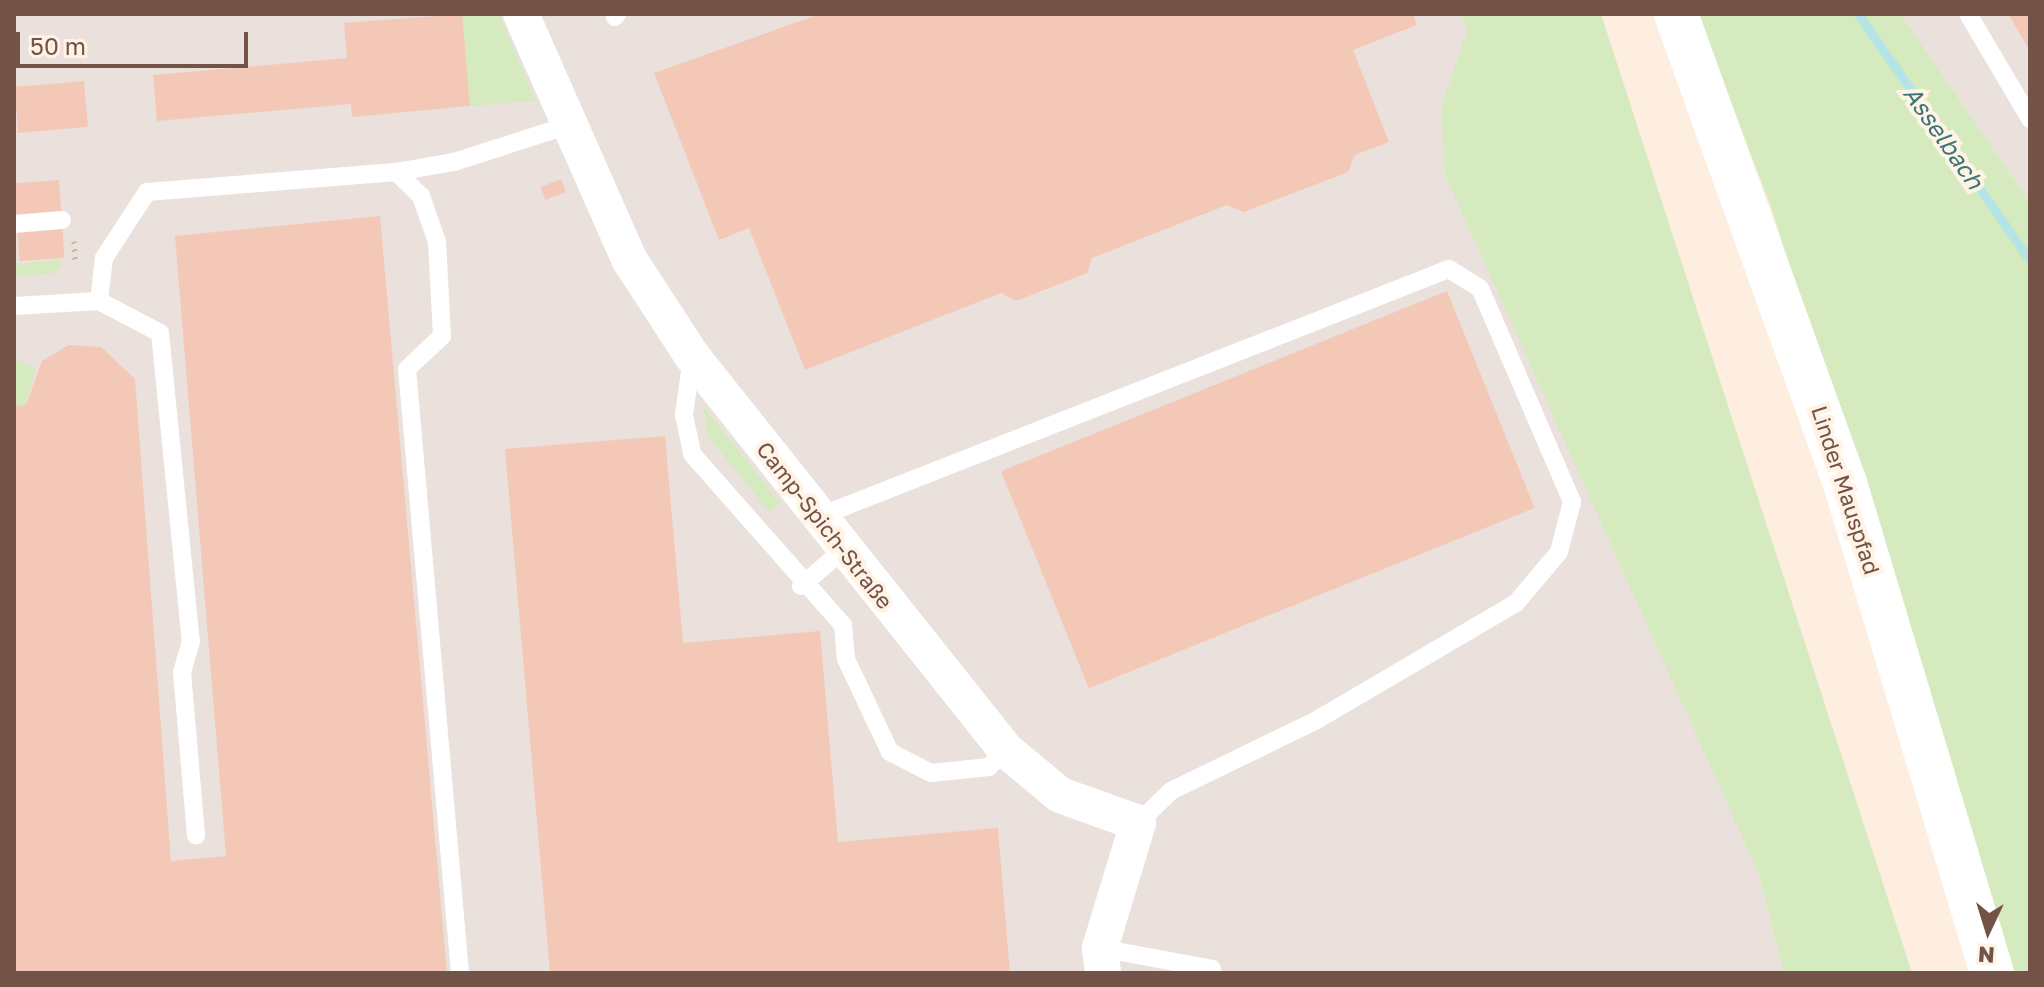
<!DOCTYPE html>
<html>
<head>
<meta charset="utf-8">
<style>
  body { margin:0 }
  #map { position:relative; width:2044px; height:987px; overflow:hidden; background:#fdeee0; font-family:"Golos Text",sans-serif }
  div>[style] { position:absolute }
  .industrial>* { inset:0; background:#ebe1dc }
  .green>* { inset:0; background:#d5eabe }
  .stream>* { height:9px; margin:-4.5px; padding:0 4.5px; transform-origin:4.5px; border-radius:4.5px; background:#b4e4e6 }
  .building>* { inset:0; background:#f3c8b7; transform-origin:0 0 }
  .path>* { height:5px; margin-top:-2.5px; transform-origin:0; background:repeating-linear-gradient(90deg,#d7ab9a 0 2px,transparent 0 8px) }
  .lane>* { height:18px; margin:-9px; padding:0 9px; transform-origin:9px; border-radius:9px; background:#fff }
  .street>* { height:36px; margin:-18px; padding:0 18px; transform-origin:18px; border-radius:18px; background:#fff }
  .secondary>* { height:44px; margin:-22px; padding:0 22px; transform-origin:22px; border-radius:22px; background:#fff }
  span { translate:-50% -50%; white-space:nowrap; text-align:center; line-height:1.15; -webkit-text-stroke:8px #fff3e6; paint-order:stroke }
  .street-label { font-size:22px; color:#735247 }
  .water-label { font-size:24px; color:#3a767a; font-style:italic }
  .frame { position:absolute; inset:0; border:16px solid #735247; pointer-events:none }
  .north { position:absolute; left:1948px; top:891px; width:80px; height:80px; -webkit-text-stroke:6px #fff3e6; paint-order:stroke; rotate:184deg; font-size:22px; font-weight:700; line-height:32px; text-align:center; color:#735247 }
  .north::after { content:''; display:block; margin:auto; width:28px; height:36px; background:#735247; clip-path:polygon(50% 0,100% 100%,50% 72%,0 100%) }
  .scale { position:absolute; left:16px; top:32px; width:232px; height:36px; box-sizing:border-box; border:4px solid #735247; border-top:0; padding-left:10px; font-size:24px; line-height:28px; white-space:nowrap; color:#735247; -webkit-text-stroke:6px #fff3e6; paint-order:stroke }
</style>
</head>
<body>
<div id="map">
  <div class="industrial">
    <div style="clip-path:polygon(14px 14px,1461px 14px,1467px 30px,1441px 111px,1758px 872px,1784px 973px,14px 973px)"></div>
    <div style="clip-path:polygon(1901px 14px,2030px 14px,2030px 203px,2026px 197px)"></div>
  </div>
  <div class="green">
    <div style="clip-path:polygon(462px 14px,499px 14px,536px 101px,470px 106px)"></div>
    <div style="clip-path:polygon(1461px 14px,1601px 14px,1912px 973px,1784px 973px,1758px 872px,1445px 175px,1441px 108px,1467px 30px)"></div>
    <div style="clip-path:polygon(1697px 14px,1901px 14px,2030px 203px,2030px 973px,2011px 973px,1771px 207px)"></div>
    <div style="clip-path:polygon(63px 260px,55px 273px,14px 277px,14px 264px)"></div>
    <div style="clip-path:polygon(14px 358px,36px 368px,26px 405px,14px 406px)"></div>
    <div style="clip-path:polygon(703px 406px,780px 503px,769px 512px,708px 436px)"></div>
  </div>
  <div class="stream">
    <div style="left:1858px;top:14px;width:301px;rotate:55.1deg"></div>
  </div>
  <div class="building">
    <div style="clip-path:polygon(462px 14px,470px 106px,352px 117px,351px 104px,157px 121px,153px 75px,347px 58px,344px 23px)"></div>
    <div style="clip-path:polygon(820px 14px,1413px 14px,1417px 25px,1353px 50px,1389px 142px,1355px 155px,1348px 172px,1244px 212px,1227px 205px,1092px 258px,1087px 273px,1016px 301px,1001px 293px,805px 370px,749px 228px,719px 240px,654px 73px)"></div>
    <div style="clip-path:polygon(2008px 14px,2030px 14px,2030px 51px)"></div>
    <div style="left:84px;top:81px;width:46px;height:70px;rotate:85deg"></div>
    <div style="left:561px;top:179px;width:14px;height:22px;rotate:69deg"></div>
    <div style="left:59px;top:180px;width:78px;height:45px;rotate:86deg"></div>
    <div style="clip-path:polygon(380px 216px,447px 973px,14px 973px,14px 406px,26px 405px,42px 361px,69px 345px,101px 347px,135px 379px,171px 861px,226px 856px,175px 236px)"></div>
    <div style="left:1447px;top:291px;width:234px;height:481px;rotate:68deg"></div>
    <div style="clip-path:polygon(665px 436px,683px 643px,820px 631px,838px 842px,998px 828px,1010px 973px,550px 973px,505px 449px)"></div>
  </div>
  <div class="path">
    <div style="left:74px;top:241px;width:19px;rotate:87deg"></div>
  </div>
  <div class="lane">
    <div style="left:1968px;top:14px;width:122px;rotate:59.4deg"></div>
    <div style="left:615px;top:17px;width:4px;rotate:-56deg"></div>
    <div style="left:14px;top:224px;width:48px;rotate:-4.8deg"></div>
    <div style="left:99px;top:301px;width:43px;rotate:-83.4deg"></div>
    <div style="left:104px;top:258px;width:79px;rotate:-56.9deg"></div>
    <div style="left:147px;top:192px;width:250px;rotate:-4.6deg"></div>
    <div style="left:14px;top:306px;width:85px;rotate:-3.4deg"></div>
    <div style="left:99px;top:301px;width:69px;rotate:27.7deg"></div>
    <div style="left:160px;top:333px;width:310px;rotate:84.3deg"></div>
    <div style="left:191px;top:641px;width:32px;rotate:106deg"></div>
    <div style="left:182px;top:672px;width:164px;rotate:85.1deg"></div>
    <div style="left:692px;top:357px;width:59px;rotate:97.9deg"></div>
    <div style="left:684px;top:415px;width:40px;rotate:78deg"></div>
    <div style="left:692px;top:454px;width:228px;rotate:48.6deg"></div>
    <div style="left:843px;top:625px;width:34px;rotate:85deg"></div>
    <div style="left:846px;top:659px;width:103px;rotate:64.7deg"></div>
    <div style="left:890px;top:752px;width:46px;rotate:27.1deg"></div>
    <div style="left:931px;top:773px;width:58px;rotate:-5.9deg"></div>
    <div style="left:989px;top:767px;width:24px;rotate:-45deg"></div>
    <div style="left:818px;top:517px;width:678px;rotate:-21.46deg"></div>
    <div style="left:1449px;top:269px;width:36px;rotate:32deg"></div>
    <div style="left:1480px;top:288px;width:233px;rotate:66.7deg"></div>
    <div style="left:1572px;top:502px;width:52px;rotate:104.6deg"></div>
    <div style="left:1559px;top:552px;width:67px;rotate:130.1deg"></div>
    <div style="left:1516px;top:603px;width:233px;rotate:149.6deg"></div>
    <div style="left:1315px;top:721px;width:160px;rotate:154.1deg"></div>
    <div style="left:1171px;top:791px;width:46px;rotate:135.9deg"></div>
    <div style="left:801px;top:586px;width:54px;rotate:-40.5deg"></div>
    <div style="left:1100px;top:948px;width:114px;rotate:10.6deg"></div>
    <div style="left:460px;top:973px;width:606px;rotate:-95.01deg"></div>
    <div style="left:407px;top:369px;width:48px;rotate:-43.3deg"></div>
    <div style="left:442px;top:336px;width:94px;rotate:-93deg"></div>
    <div style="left:437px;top:242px;width:49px;rotate:-109.2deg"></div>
    <div style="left:421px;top:196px;width:35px;rotate:-136deg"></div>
    <div style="left:396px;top:172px;width:59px;rotate:-9.8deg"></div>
    <div style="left:454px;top:162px;width:121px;rotate:-17.8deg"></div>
  </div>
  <div class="street">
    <div style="left:521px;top:14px;width:268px;rotate:66.2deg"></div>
    <div style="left:629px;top:259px;width:116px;rotate:57deg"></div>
    <div style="left:692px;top:356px;width:504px;rotate:51.45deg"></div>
    <div style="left:1006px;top:750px;width:70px;rotate:39.8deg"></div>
    <div style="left:1060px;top:795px;width:83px;rotate:19.7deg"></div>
    <div style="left:1138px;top:823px;width:131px;rotate:106.9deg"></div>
    <div style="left:1100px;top:948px;width:25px;rotate:83deg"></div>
  </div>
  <div class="secondary">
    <div style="left:1676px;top:14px;width:499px;rotate:70.2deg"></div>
    <div style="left:1845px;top:483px;width:512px;rotate:73.3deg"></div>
  </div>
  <div class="street-label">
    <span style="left:1846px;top:490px;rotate:72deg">Linder Mauspfad</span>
    <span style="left:825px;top:525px;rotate:52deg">Camp-Spich-Straße</span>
  </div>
  <div class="water-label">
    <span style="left:1944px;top:137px;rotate:55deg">Asselbach</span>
  </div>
  <div class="frame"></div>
  <div class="north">N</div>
  <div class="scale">50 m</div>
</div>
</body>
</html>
